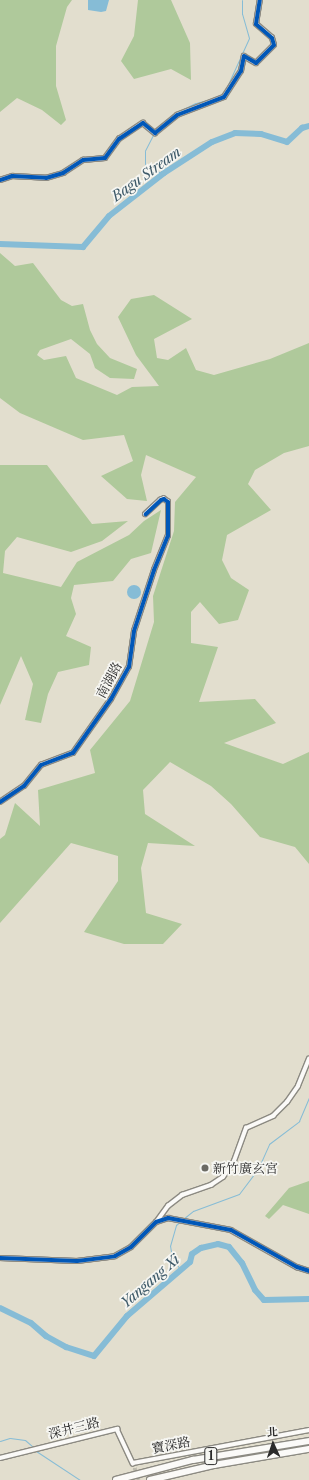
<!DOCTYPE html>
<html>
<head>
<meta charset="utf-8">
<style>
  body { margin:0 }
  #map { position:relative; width:309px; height:1480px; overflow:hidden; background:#e2dece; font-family:"Libre Caslon Text","Noto Serif TC",serif }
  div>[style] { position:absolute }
  .forest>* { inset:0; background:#afc99b }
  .water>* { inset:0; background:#86bcd6 }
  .round { border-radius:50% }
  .stream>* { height:1px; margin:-0.5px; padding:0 0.5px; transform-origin:0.5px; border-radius:0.5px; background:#86bcd6 }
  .river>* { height:6px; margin:-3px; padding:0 3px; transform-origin:3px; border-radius:3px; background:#86bcd6 }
  .minor-tunnel>* { height:3.5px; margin-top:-1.75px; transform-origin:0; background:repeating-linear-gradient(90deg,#bdbaad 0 3.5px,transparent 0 5.5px) }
  .roads { filter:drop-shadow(1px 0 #8c8a82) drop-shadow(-1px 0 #8c8a82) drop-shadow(0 1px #8c8a82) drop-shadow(0 -1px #8c8a82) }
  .minor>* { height:3.5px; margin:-1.75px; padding:0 1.75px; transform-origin:1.75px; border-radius:1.75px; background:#fbfaf8 }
  .highway>* { height:5.5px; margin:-2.75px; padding:0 2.75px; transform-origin:2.75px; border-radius:2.75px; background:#fbfaf8 }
  .cycleway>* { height:4px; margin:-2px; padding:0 2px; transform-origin:2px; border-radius:2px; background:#0057b8 }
  .dots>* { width:11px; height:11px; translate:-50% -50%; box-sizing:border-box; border:2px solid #f6f6f2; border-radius:50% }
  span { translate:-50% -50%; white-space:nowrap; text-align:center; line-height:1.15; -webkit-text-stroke:3.5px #f6f6f2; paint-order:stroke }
  .shield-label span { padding:1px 3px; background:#f6f6f2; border:1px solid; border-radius:3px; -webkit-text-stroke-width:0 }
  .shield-label { font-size:12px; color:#2b2b2b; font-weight:700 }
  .street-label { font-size:13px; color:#2b2b2b }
  .poi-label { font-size:13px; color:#2b2b2b }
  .left { translate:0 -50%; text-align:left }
  .water-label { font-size:14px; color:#3d5968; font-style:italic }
  .north { position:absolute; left:253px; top:1424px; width:40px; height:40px; -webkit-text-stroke:3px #f6f6f2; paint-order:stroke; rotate:357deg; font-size:11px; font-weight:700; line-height:16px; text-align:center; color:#2b2b2b }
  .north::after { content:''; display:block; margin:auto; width:14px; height:18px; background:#2b2b2b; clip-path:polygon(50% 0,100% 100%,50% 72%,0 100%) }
</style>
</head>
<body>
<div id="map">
  <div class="forest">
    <div style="clip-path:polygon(0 0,72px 0,67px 7px,56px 46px,56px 86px,66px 120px,61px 125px,42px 110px,17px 98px,0 112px)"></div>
    <div style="clip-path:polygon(138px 0,171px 0,190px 43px,191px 80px,171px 69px,134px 79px,121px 61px,134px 36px)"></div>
    <div style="clip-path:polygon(0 253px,15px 266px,33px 263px,61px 300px,72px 306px,83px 304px,90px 330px,97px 344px,110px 358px,137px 369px,134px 379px,110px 378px,95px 368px,90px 354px,71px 339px,40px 350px,37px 355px,44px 360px,66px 356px,76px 378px,117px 395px,132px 387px,159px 386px,136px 355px,118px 317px,131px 299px,154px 295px,192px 319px,154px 339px,157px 358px,168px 360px,186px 348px,196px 370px,214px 375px,270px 359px,309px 343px,309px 446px,284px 453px,255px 470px,248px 484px,271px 510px,227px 535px,222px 560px,231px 578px,249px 590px,238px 620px,219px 624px,200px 602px,191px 612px,191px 643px,218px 647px,199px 702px,255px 699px,276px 723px,224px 743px,283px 764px,309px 752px,309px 864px,295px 847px,260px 837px,231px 804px,211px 786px,170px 762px,143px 790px,145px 814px,195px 846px,148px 843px,141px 868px,146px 913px,182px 924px,163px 944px,124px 944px,84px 932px,118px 881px,118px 856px,71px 843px,0 923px,0 839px,5px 835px,15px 803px,40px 826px,38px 790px,95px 773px,90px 750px,130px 701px,154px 622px,153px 596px,174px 531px,175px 502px,196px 477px,146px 455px,141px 475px,147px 501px,127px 499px,101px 476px,133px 461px,124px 435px,83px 440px,20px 413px,0 398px)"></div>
    <div style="clip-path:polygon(0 465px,47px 465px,92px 524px,128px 521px,102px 541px,71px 552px,17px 537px,5px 551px,3px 573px,61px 587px,77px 562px,129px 535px,144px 521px,161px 510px,151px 553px,131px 559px,113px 581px,74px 585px,71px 598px,76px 614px,66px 636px,91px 647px,89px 665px,58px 672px,48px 694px,41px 723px,25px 720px,33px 684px,21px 656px,0 705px)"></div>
    <div style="clip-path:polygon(309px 1181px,309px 1214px,283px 1205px,269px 1219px,265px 1216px,289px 1188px)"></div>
  </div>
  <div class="water">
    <div style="clip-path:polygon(88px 0,109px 0,106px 11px,101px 12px,88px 10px)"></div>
    <div class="round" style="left:127px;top:585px;width:14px;height:14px"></div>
  </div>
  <div class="stream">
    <div style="left:156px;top:131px;width:24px;rotate:-45deg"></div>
    <div style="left:173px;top:114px;width:25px;rotate:-26deg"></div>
    <div style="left:196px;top:103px;width:23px;rotate:-15deg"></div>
    <div style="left:218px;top:97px;width:9px;rotate:-41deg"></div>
    <div style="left:225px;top:91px;width:58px;rotate:-65.6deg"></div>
    <div style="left:249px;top:38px;width:25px;rotate:-106deg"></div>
    <div style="left:242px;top:14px;width:14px;rotate:-90deg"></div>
    <div style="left:154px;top:133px;width:20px;rotate:117deg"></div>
    <div style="left:145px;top:151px;width:12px;rotate:90deg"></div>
    <div style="left:145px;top:163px;width:6px;rotate:81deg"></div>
    <div style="left:146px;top:169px;width:18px;rotate:13deg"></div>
    <div style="left:183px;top:1219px;width:13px;rotate:-39deg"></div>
    <div style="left:193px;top:1211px;width:49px;rotate:-20.3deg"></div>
    <div style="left:239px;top:1194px;width:31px;rotate:-53deg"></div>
    <div style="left:258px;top:1169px;width:27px;rotate:-66deg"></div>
    <div style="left:269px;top:1144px;width:38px;rotate:-37deg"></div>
    <div style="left:299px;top:1121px;width:25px;rotate:-67deg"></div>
    <div style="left:180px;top:1269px;width:14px;rotate:-126deg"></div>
    <div style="left:172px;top:1258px;width:12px;rotate:-99deg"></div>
    <div style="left:170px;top:1246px;width:22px;rotate:-74deg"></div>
    <div style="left:176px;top:1225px;width:6px;rotate:-39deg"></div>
    <div style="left:0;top:1441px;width:10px;rotate:-17deg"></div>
    <div style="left:10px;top:1438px;width:15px;rotate:8deg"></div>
    <div style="left:25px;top:1440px;width:9px;rotate:41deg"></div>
    <div style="left:36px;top:1451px;width:53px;rotate:33.4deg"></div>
  </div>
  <div class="river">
    <div style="left:0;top:244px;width:83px;rotate:2.1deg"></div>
    <div style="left:83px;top:247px;width:40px;rotate:-50deg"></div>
    <div style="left:109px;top:216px;width:70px;rotate:-38deg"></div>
    <div style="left:164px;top:173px;width:57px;rotate:-32.9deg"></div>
    <div style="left:212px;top:142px;width:25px;rotate:-21deg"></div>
    <div style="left:235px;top:133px;width:26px;rotate:2deg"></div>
    <div style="left:261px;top:134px;width:27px;rotate:17deg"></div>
    <div style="left:287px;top:142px;width:21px;rotate:-43deg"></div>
    <div style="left:302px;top:128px;width:7px;rotate:-16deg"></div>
    <div style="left:0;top:1308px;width:34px;rotate:26deg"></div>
    <div style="left:31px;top:1323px;width:20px;rotate:41deg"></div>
    <div style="left:46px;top:1336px;width:23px;rotate:29deg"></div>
    <div style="left:66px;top:1347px;width:29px;rotate:18deg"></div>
    <div style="left:94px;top:1356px;width:52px;rotate:-50.5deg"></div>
    <div style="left:127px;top:1316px;width:83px;rotate:-40.6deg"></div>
    <div style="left:190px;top:1262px;width:8px;rotate:-76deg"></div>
    <div style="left:192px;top:1254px;width:11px;rotate:-34deg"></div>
    <div style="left:201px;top:1248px;width:17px;rotate:-13deg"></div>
    <div style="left:218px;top:1244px;width:11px;rotate:15deg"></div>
    <div style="left:229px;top:1247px;width:21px;rotate:51deg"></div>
    <div style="left:242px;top:1263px;width:30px;rotate:64deg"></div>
    <div style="left:255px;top:1290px;width:13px;rotate:48deg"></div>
    <div style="left:264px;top:1300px;width:45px;rotate:-1.3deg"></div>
  </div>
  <div class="minor-tunnel">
    <div style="left:133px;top:1463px;width:18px;rotate:71deg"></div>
  </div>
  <div class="roads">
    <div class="minor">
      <div style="left:0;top:180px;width:13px;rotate:-18deg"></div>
      <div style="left:12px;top:176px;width:34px;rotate:3deg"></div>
      <div style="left:46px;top:178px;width:18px;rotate:-16deg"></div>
      <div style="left:63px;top:173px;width:24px;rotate:-33deg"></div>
      <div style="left:83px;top:160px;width:22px;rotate:-5deg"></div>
      <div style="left:105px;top:158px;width:24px;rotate:-54deg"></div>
      <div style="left:119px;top:139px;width:29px;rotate:-34deg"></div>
      <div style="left:143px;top:123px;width:16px;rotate:40deg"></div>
      <div style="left:155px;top:133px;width:28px;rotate:-39deg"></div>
      <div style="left:177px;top:115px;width:50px;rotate:-21deg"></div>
      <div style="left:224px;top:97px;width:31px;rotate:-57deg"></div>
      <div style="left:241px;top:71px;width:15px;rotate:-79deg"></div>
      <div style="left:244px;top:56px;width:14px;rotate:30deg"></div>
      <div style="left:256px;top:63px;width:25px;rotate:-45deg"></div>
      <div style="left:274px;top:45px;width:7px;rotate:-106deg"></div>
      <div style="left:272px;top:38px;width:21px;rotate:-139deg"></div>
      <div style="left:256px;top:24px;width:24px;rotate:-81deg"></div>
      <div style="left:0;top:802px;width:29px;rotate:-34deg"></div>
      <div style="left:24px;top:786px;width:27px;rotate:-51deg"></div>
      <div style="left:41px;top:765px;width:34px;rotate:-21deg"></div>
      <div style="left:73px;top:753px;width:66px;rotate:-54.9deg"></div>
      <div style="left:111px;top:699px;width:37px;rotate:-61deg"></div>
      <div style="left:129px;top:667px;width:36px;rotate:-82deg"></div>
      <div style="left:134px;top:631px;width:64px;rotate:-71.8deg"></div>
      <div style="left:154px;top:570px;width:37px;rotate:-68deg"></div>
      <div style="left:168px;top:536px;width:34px;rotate:-90deg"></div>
      <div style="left:168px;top:502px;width:5px;rotate:-143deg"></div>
      <div style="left:164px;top:499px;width:3px;rotate:162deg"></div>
      <div style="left:161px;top:500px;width:21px;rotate:137deg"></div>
      <div style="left:157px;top:1221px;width:19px;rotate:-54deg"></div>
      <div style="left:168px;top:1206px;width:18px;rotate:-38deg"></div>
      <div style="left:182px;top:1195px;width:31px;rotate:-19deg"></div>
      <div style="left:211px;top:1185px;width:14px;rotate:-34deg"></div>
      <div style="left:223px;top:1177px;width:19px;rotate:-55deg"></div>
      <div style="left:234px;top:1161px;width:35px;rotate:-70deg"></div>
      <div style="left:246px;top:1128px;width:30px;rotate:-24deg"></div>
      <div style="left:273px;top:1116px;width:20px;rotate:-45deg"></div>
      <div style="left:287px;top:1102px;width:19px;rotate:-55deg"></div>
      <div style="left:298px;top:1086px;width:29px;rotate:-68deg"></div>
      <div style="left:0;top:1258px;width:77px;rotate:2.2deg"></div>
      <div style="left:77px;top:1261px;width:38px;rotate:-7deg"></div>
      <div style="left:115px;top:1256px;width:18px;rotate:-29deg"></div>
      <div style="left:131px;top:1247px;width:35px;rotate:-45deg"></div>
      <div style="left:156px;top:1222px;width:13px;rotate:-18deg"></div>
      <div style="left:168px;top:1218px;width:64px;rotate:10.8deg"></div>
      <div style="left:231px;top:1230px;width:76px;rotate:29.3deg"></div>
      <div style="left:297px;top:1267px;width:13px;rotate:18deg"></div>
      <div style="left:0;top:1458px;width:121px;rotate:-13.9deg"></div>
      <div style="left:117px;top:1429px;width:38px;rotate:65deg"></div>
      <div style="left:133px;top:1463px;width:179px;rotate:-10.6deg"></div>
    </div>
    <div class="highway">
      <div style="left:116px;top:1480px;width:80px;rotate:-14.6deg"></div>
      <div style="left:193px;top:1460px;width:118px;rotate:-9.3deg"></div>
      <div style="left:150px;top:1480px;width:66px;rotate:-13.2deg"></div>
      <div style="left:214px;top:1465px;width:96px;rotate:-9.6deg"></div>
    </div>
  </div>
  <div class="cycleway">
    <div style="left:0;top:180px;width:13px;rotate:-18deg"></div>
    <div style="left:12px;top:176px;width:34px;rotate:3deg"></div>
    <div style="left:46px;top:178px;width:18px;rotate:-16deg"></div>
    <div style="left:63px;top:173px;width:24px;rotate:-33deg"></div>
    <div style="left:83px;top:160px;width:22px;rotate:-5deg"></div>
    <div style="left:105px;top:158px;width:24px;rotate:-54deg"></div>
    <div style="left:119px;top:139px;width:29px;rotate:-34deg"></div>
    <div style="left:143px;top:123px;width:16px;rotate:40deg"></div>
    <div style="left:155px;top:133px;width:28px;rotate:-39deg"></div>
    <div style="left:177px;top:115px;width:50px;rotate:-21deg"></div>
    <div style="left:224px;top:97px;width:31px;rotate:-57deg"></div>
    <div style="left:241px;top:71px;width:15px;rotate:-79deg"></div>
    <div style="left:244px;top:56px;width:14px;rotate:30deg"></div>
    <div style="left:256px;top:63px;width:25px;rotate:-45deg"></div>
    <div style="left:274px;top:45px;width:7px;rotate:-106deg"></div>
    <div style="left:272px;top:38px;width:21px;rotate:-139deg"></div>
    <div style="left:256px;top:24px;width:24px;rotate:-81deg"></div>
    <div style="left:0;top:802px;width:29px;rotate:-34deg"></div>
    <div style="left:24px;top:786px;width:27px;rotate:-51deg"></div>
    <div style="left:41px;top:765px;width:34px;rotate:-21deg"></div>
    <div style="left:73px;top:753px;width:66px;rotate:-54.9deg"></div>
    <div style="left:111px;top:699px;width:37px;rotate:-61deg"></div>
    <div style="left:129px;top:667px;width:36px;rotate:-82deg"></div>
    <div style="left:134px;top:631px;width:64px;rotate:-71.8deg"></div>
    <div style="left:154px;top:570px;width:37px;rotate:-68deg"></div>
    <div style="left:168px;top:536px;width:34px;rotate:-90deg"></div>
    <div style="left:168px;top:502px;width:5px;rotate:-143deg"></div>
    <div style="left:164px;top:499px;width:3px;rotate:162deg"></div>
    <div style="left:161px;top:500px;width:21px;rotate:137deg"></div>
    <div style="left:0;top:1258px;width:77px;rotate:2.2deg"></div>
    <div style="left:77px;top:1261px;width:38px;rotate:-7deg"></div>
    <div style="left:115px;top:1256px;width:18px;rotate:-29deg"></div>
    <div style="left:131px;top:1247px;width:35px;rotate:-45deg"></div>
    <div style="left:156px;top:1222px;width:13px;rotate:-18deg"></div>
    <div style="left:168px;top:1218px;width:64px;rotate:10.8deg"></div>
    <div style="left:231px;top:1230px;width:76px;rotate:29.3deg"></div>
    <div style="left:297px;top:1267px;width:13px;rotate:18deg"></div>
  </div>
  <div class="dots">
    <div style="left:205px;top:1168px;background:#6b6a64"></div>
  </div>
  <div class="shield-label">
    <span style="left:211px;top:1456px">1</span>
  </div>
  <div class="street-label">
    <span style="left:109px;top:680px;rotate:-62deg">南湖路</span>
    <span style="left:74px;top:1428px;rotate:-14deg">深井三路</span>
    <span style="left:171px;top:1445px;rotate:-11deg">寶深路</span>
  </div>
  <div class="poi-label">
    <span class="left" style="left:213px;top:1168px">新竹廣玄宮</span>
  </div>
  <div class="water-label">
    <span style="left:146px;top:174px;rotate:-36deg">Bagu Stream</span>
    <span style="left:150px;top:1281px;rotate:-41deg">Yangang Xi</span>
  </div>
  <div class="north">北</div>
</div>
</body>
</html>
